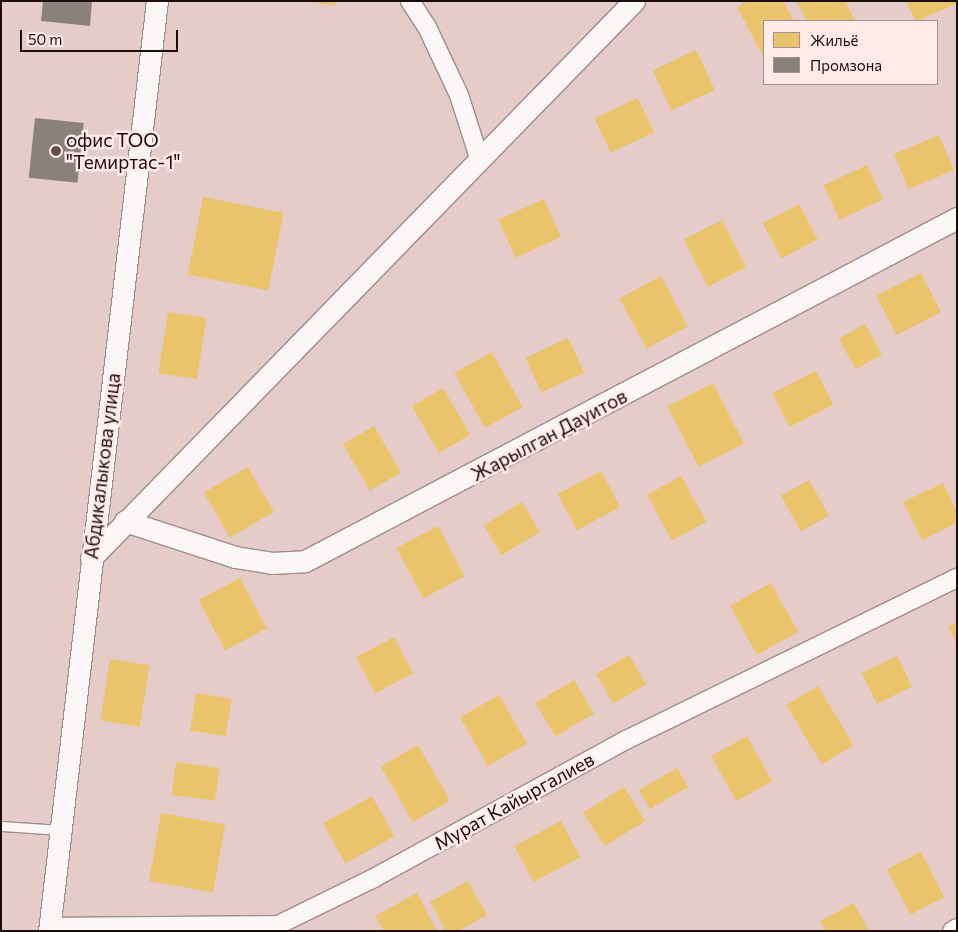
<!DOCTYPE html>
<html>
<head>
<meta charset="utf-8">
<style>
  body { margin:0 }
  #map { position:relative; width:958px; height:932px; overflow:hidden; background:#e6ccc9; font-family:Commissioner,sans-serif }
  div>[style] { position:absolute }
  .homes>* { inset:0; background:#e9c46a; transform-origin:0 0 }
  .industry>* { inset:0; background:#8a817c; transform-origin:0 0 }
  .roads { filter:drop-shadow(1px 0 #a08c8a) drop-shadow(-1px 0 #a08c8a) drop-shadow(0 1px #a08c8a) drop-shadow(0 -1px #a08c8a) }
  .service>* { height:9px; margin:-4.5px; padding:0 4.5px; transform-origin:4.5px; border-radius:4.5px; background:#fbf7f7 }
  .minor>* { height:18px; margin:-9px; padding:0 9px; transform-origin:9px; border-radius:9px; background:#fbf7f7 }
  .tertiary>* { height:21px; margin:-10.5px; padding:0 10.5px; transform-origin:10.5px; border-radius:10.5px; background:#fbf7f7 }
  .dots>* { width:14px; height:14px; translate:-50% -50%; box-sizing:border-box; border:2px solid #feeae8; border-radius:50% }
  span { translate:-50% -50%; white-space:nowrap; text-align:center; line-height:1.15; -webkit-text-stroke:5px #feeae8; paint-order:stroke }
  .poi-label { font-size:19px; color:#1c0c0b }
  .left { translate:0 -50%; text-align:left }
  .street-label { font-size:19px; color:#1c0c0b }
  .frame { position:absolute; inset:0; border:2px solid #1c0c0b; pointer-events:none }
  .legend { position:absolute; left:763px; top:20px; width:175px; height:65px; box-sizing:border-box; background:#feeae8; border:1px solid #a49190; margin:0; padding:6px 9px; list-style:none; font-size:15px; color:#1c0c0b }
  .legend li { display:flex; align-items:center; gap:10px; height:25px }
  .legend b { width:25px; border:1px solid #a49190 }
  .scale { position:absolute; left:20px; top:30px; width:158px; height:22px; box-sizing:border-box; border:2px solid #1c0c0b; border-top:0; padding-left:6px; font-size:15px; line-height:18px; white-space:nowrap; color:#1c0c0b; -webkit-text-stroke:4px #feeae8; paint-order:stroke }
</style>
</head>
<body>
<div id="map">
  <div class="homes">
    <div style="clip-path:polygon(308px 1px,336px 1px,335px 6px)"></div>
    <div style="clip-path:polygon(747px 1px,783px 1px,794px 21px,764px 21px,764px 58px,737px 7px)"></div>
    <div style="clip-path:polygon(796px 1px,845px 1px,855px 21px,807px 21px)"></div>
    <div style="clip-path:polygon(906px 1px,954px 1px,956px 4px,916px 21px)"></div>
    <div style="left:696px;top:50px;width:44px;height:48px;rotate:65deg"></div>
    <div style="left:638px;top:98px;width:38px;height:48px;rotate:65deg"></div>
    <div style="left:939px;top:135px;width:38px;height:49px;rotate:67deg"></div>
    <div style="left:867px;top:165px;width:38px;height:48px;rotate:65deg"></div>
    <div style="left:203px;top:197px;width:82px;height:79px;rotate:11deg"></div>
    <div style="left:544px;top:199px;width:42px;height:50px;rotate:66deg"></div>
    <div style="left:799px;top:204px;width:40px;height:41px;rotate:62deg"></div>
    <div style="left:722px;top:220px;width:53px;height:43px;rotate:63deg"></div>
    <div style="left:921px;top:273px;width:44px;height:50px;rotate:63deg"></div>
    <div style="left:661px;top:276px;width:57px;height:47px;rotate:62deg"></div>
    <div style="left:168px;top:312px;width:39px;height:62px;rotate:9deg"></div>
    <div style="left:865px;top:324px;width:35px;height:30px;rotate:61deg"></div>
    <div style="left:568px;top:338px;width:38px;height:47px;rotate:65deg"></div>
    <div style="left:492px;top:352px;width:63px;height:43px;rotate:61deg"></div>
    <div style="left:816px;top:371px;width:38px;height:49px;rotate:63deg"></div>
    <div style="left:713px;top:383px;width:68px;height:51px;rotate:63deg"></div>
    <div style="left:443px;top:388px;width:54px;height:36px;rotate:60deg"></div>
    <div style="left:374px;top:426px;width:54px;height:36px;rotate:60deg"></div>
    <div style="left:248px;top:467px;width:52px;height:51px;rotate:60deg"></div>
    <div style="left:601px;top:471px;width:41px;height:49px;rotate:62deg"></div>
    <div style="left:681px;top:476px;width:52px;height:39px;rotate:61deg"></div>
    <div style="left:809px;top:480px;width:41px;height:32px;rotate:61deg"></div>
    <div style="clip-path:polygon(943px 483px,957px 512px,957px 523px,922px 540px,903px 502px)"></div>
    <div style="left:522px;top:502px;width:35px;height:45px;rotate:59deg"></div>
    <div style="left:438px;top:526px;width:57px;height:47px;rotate:62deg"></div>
    <div style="left:240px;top:578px;width:57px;height:47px;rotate:62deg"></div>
    <div style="left:771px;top:583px;width:56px;height:47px;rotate:61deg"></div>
    <div style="clip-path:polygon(957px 622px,957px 646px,948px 626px)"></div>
    <div style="left:394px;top:637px;width:41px;height:43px;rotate:62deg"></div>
    <div style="left:629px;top:655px;width:34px;height:38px;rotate:60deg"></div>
    <div style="left:897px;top:656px;width:34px;height:39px;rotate:64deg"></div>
    <div style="left:110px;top:659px;width:40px;height:62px;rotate:9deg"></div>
    <div style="left:574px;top:680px;width:39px;height:45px;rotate:59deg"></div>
    <div style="left:818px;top:686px;width:69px;height:37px;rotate:59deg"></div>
    <div style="left:196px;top:693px;width:36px;height:38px;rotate:9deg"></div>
    <div style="left:499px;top:695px;width:56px;height:45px;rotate:60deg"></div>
    <div style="left:747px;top:736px;width:52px;height:41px;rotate:61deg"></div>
    <div style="left:418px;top:745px;width:64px;height:43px;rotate:60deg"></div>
    <div style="left:176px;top:762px;width:44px;height:33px;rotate:8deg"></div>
    <div style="left:677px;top:768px;width:22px;height:44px;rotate:60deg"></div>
    <div style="left:624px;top:787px;width:40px;height:48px;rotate:58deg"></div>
    <div style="left:372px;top:796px;width:46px;height:56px;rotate:61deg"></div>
    <div style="left:161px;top:813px;width:65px;height:69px;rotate:10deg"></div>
    <div style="left:561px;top:821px;width:41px;height:53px;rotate:62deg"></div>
    <div style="left:921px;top:852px;width:51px;height:38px;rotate:63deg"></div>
    <div style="clip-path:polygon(468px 881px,487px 915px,458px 931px,446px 931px,430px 902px)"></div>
    <div style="clip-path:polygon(417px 893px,437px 931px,384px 931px,375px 916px)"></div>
    <div style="clip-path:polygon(854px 903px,869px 931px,825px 931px,820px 921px)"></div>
  </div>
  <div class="industry">
    <div style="clip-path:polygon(43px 1px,92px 1px,90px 26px,41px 21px)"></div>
    <div style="left:35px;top:118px;width:49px;height:60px;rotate:6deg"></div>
  </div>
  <div class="roads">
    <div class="service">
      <div style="left:1px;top:826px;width:59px;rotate:3.9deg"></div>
    </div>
    <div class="minor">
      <div style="left:410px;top:1px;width:31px;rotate:57deg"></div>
      <div style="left:427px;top:27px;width:75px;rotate:64.8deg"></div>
      <div style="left:459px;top:95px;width:69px;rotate:72.3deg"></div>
      <div style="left:49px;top:927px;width:229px;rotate:-0.5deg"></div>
      <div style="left:278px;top:925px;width:105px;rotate:-26.1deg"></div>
      <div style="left:372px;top:879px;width:290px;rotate:-28.7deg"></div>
      <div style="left:626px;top:740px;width:369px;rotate:-26.1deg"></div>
      <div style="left:952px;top:931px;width:6px;rotate:-31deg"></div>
    </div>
    <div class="tertiary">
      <div style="left:125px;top:521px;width:116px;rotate:18.1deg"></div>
      <div style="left:235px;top:557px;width:36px;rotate:9deg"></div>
      <div style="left:271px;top:563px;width:34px;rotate:-3deg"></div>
      <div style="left:305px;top:561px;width:737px;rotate:-27.75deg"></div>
      <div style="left:91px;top:558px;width:778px;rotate:-45.73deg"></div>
      <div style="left:49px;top:931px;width:936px;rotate:-83.38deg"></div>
    </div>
  </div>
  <div class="dots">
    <div style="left:56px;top:151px;background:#634f4e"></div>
  </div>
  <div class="poi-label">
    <span class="left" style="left:66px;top:151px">офис ТОО<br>"Темиртас-1"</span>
  </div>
  <div class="street-label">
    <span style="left:549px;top:435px;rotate:-28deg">Жарылган Дауитов</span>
    <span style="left:102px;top:466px;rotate:-83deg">Абдикалыкова улица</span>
    <span style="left:514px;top:801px;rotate:-29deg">Мурат Кайыргалиев</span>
  </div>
  <div class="frame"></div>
  <ul class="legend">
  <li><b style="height:14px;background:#e9c46a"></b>Жильё</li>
  <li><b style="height:14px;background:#8a817c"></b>Промзона</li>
  </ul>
  <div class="scale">50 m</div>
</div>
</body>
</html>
